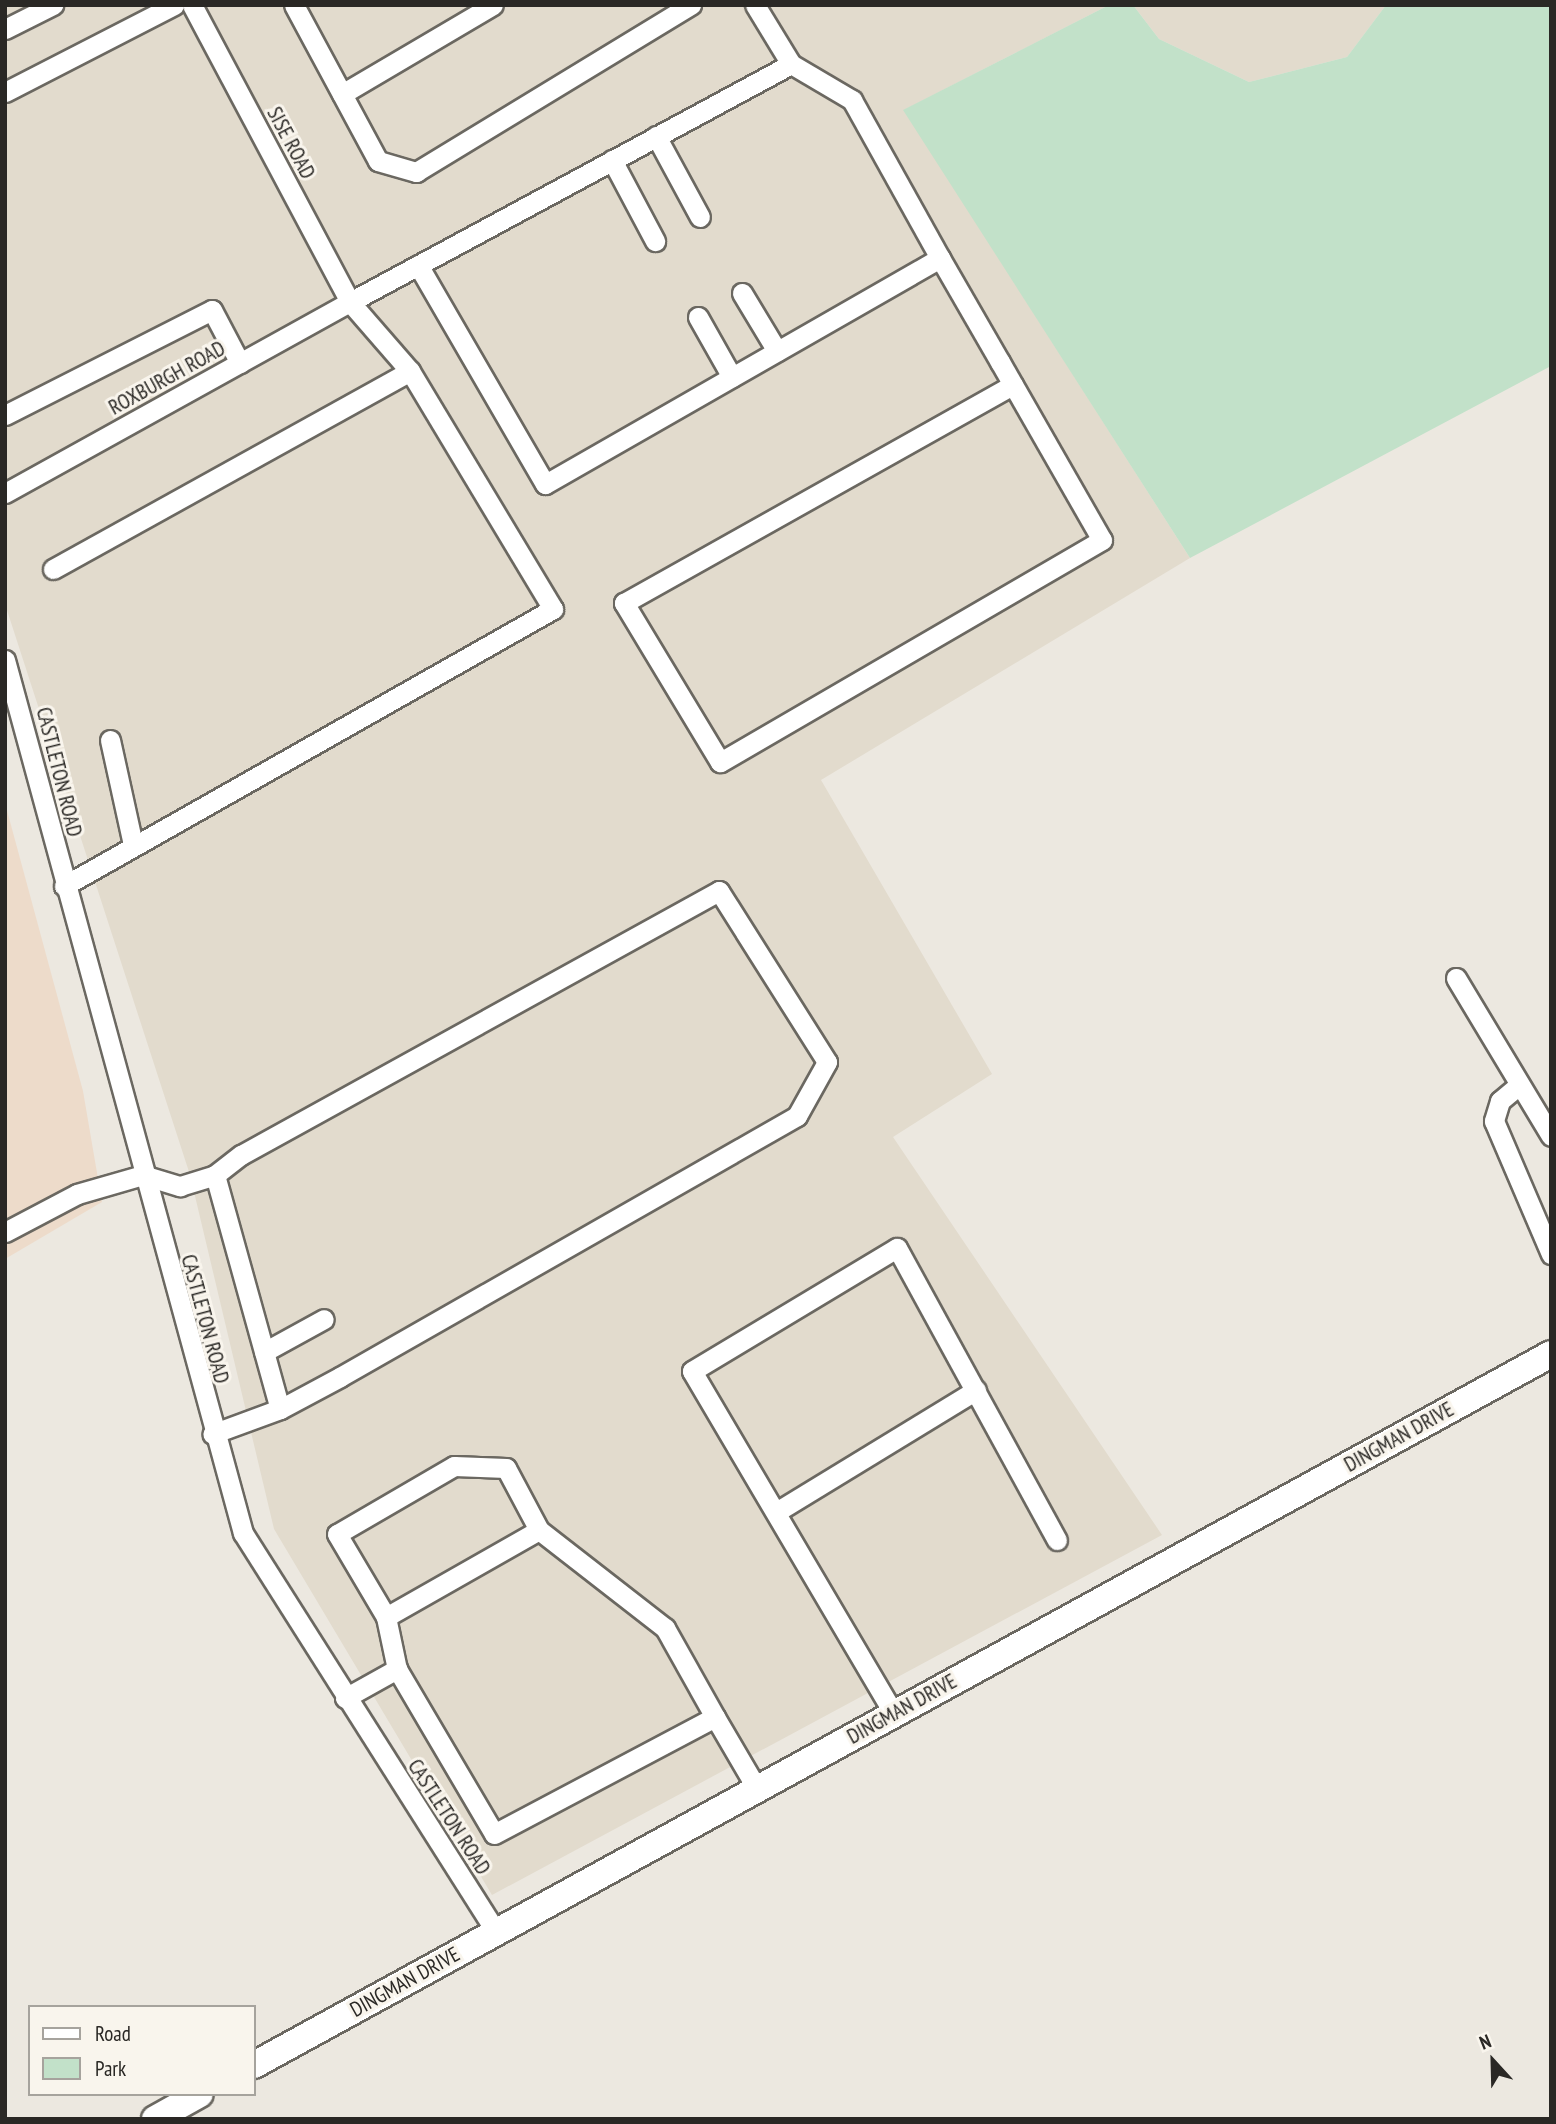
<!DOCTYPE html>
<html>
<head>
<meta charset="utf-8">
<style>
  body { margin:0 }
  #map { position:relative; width:1556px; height:2124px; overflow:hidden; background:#ece8e0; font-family:"PT Sans Narrow",sans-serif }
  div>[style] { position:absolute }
  .commercial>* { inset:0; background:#eddbca }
  .built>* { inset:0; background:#e2dbcd }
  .green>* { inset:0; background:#c2e1c9 }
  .roads { filter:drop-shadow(2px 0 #6b6861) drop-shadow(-2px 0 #6b6861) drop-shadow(0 2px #6b6861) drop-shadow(0 -2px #6b6861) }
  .minor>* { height:19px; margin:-9.5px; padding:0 9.5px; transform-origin:9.5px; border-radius:9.5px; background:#fff }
  .major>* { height:26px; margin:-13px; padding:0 13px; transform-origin:13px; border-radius:13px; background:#fff }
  span { translate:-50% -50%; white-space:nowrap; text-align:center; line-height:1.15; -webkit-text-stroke:6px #f9f5ed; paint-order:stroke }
  .street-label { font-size:21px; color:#2a2825 }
  .frame { position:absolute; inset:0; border:7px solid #2a2825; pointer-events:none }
  .legend { position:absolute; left:28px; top:2005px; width:228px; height:91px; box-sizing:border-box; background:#f9f5ed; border:2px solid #a6a39d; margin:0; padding:9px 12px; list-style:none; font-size:21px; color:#2a2825 }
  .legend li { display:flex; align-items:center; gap:14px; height:35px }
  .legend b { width:35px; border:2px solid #a6a39d }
  .north { position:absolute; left:1458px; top:2026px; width:70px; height:70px; -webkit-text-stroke:5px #f9f5ed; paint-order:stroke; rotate:338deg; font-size:19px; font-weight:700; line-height:28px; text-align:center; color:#2a2825 }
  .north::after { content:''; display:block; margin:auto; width:24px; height:32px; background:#2a2825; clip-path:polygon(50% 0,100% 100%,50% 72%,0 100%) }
</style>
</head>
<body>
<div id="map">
  <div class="commercial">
    <div style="clip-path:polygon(5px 803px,83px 1091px,102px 1202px,5px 1259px)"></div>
  </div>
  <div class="built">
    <div style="clip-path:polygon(5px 5px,1109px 5px,904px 110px,1190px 558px,821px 780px,992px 1074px,893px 1137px,1162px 1535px,492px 1895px,274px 1529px,190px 1175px,5px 604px)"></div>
    <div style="clip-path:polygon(1133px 5px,1386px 5px,1347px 57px,1249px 82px,1159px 39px)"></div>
  </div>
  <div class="green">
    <div style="clip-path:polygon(1109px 5px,1133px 5px,1159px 39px,1249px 82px,1347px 57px,1386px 5px,1551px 5px,1551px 366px,1190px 558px,903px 110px)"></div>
  </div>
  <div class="roads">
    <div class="minor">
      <div style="left:294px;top:5px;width:177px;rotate:61.7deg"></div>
      <div style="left:378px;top:161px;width:40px;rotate:16deg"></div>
      <div style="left:416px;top:172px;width:322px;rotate:-31.3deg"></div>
      <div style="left:755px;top:5px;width:69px;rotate:58.6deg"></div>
      <div style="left:5px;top:29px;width:54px;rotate:-26.6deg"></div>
      <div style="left:5px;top:92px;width:190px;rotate:-27.2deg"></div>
      <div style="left:342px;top:94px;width:175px;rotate:-30.5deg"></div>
      <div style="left:656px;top:136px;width:92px;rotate:61.5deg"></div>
      <div style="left:612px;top:160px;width:92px;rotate:62deg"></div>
      <div style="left:940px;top:258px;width:120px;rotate:60deg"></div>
      <div style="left:1000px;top:362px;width:205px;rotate:60.2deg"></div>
      <div style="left:1102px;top:540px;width:442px;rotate:149.8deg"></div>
      <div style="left:720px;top:762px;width:186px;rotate:-121.1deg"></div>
      <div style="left:624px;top:603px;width:446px;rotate:-29.3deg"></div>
      <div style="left:742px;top:293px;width:68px;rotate:58.9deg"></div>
      <div style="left:698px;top:317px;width:69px;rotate:60.5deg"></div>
      <div style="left:5px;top:415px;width:232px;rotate:-26.9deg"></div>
      <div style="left:212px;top:310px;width:60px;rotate:62.2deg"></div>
      <div style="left:5px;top:493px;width:394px;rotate:-29deg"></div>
      <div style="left:350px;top:302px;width:501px;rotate:-28.35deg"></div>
      <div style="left:791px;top:64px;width:71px;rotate:30.5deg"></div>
      <div style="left:852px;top:100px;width:181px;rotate:60.9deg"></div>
      <div style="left:940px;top:258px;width:455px;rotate:150.2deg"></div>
      <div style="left:545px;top:484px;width:253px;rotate:-120.1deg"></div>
      <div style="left:53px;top:569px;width:408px;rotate:-29deg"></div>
      <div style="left:5px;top:660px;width:905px;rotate:74.75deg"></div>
      <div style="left:243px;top:1533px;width:472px;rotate:57.6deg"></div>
      <div style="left:110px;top:740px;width:107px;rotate:77.6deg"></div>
      <div style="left:64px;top:886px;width:562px;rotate:-29.53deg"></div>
      <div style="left:553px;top:609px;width:278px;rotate:-121deg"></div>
      <div style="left:410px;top:371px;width:91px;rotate:-131deg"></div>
      <div style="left:350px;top:302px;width:336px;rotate:-118deg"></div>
      <div style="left:1456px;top:978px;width:184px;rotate:59deg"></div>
      <div style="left:1519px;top:1085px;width:25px;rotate:140deg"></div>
      <div style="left:1500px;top:1101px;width:21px;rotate:107deg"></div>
      <div style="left:1494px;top:1121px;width:145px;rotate:66.8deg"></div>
      <div style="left:215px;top:1175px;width:243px;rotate:74.5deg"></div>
      <div style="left:5px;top:1232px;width:81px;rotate:-27.8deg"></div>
      <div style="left:77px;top:1194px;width:69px;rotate:-16.1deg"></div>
      <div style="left:143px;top:1175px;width:39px;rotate:17deg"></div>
      <div style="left:180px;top:1186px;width:37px;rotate:-17deg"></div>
      <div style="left:215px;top:1175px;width:33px;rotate:-38deg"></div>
      <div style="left:241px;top:1155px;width:546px;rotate:-28.91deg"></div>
      <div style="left:719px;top:891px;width:202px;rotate:57.7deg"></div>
      <div style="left:827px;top:1062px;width:62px;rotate:119.1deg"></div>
      <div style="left:797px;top:1116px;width:526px;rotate:150.27deg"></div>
      <div style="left:340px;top:1377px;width:68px;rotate:151.9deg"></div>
      <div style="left:280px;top:1409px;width:72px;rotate:159.8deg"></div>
      <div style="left:264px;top:1352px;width:68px;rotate:-28.8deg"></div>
      <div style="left:778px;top:1511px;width:232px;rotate:-31.4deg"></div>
      <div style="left:539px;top:1530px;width:70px;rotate:-118deg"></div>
      <div style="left:506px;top:1468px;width:52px;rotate:-177.8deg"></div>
      <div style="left:454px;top:1466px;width:135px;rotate:149.8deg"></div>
      <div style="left:337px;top:1534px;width:96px;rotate:59.4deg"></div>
      <div style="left:386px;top:1617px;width:176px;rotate:-29.6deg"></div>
      <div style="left:539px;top:1530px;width:160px;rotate:37.9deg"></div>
      <div style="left:665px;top:1628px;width:102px;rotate:60.7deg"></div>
      <div style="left:386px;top:1617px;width:53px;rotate:78.1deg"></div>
      <div style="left:397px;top:1669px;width:191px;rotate:59.5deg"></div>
      <div style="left:494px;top:1834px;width:250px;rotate:-27.9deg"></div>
      <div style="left:715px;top:1717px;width:83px;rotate:59.7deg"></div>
      <div style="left:345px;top:1698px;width:60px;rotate:-29.1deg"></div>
      <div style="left:894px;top:1714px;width:398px;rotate:-120.5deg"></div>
      <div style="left:692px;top:1371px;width:239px;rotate:-31deg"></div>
      <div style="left:897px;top:1248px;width:333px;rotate:61.3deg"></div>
    </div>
    <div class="major">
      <div style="left:254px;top:2065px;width:1479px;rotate:-28.73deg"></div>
      <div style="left:155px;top:2119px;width:51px;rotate:-29.1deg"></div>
    </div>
  </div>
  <div class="street-label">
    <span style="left:291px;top:143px;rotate:62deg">SISE ROAD</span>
    <span style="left:167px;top:378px;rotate:-29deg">ROXBURGH ROAD</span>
    <span style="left:59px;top:772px;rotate:76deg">CASTLETON ROAD</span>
    <span style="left:205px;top:1319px;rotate:75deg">CASTLETON ROAD</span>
    <span style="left:1399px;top:1437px;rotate:-29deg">DINGMAN DRIVE</span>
    <span style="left:902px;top:1709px;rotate:-29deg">DINGMAN DRIVE</span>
    <span style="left:449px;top:1817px;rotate:57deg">CASTLETON ROAD</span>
    <span style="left:405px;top:1982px;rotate:-29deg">DINGMAN DRIVE</span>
  </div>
  <div class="frame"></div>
  <ul class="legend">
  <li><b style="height:9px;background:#fff"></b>Road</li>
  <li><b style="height:19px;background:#c2e1c9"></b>Park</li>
  </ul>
  <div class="north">N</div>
</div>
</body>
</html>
